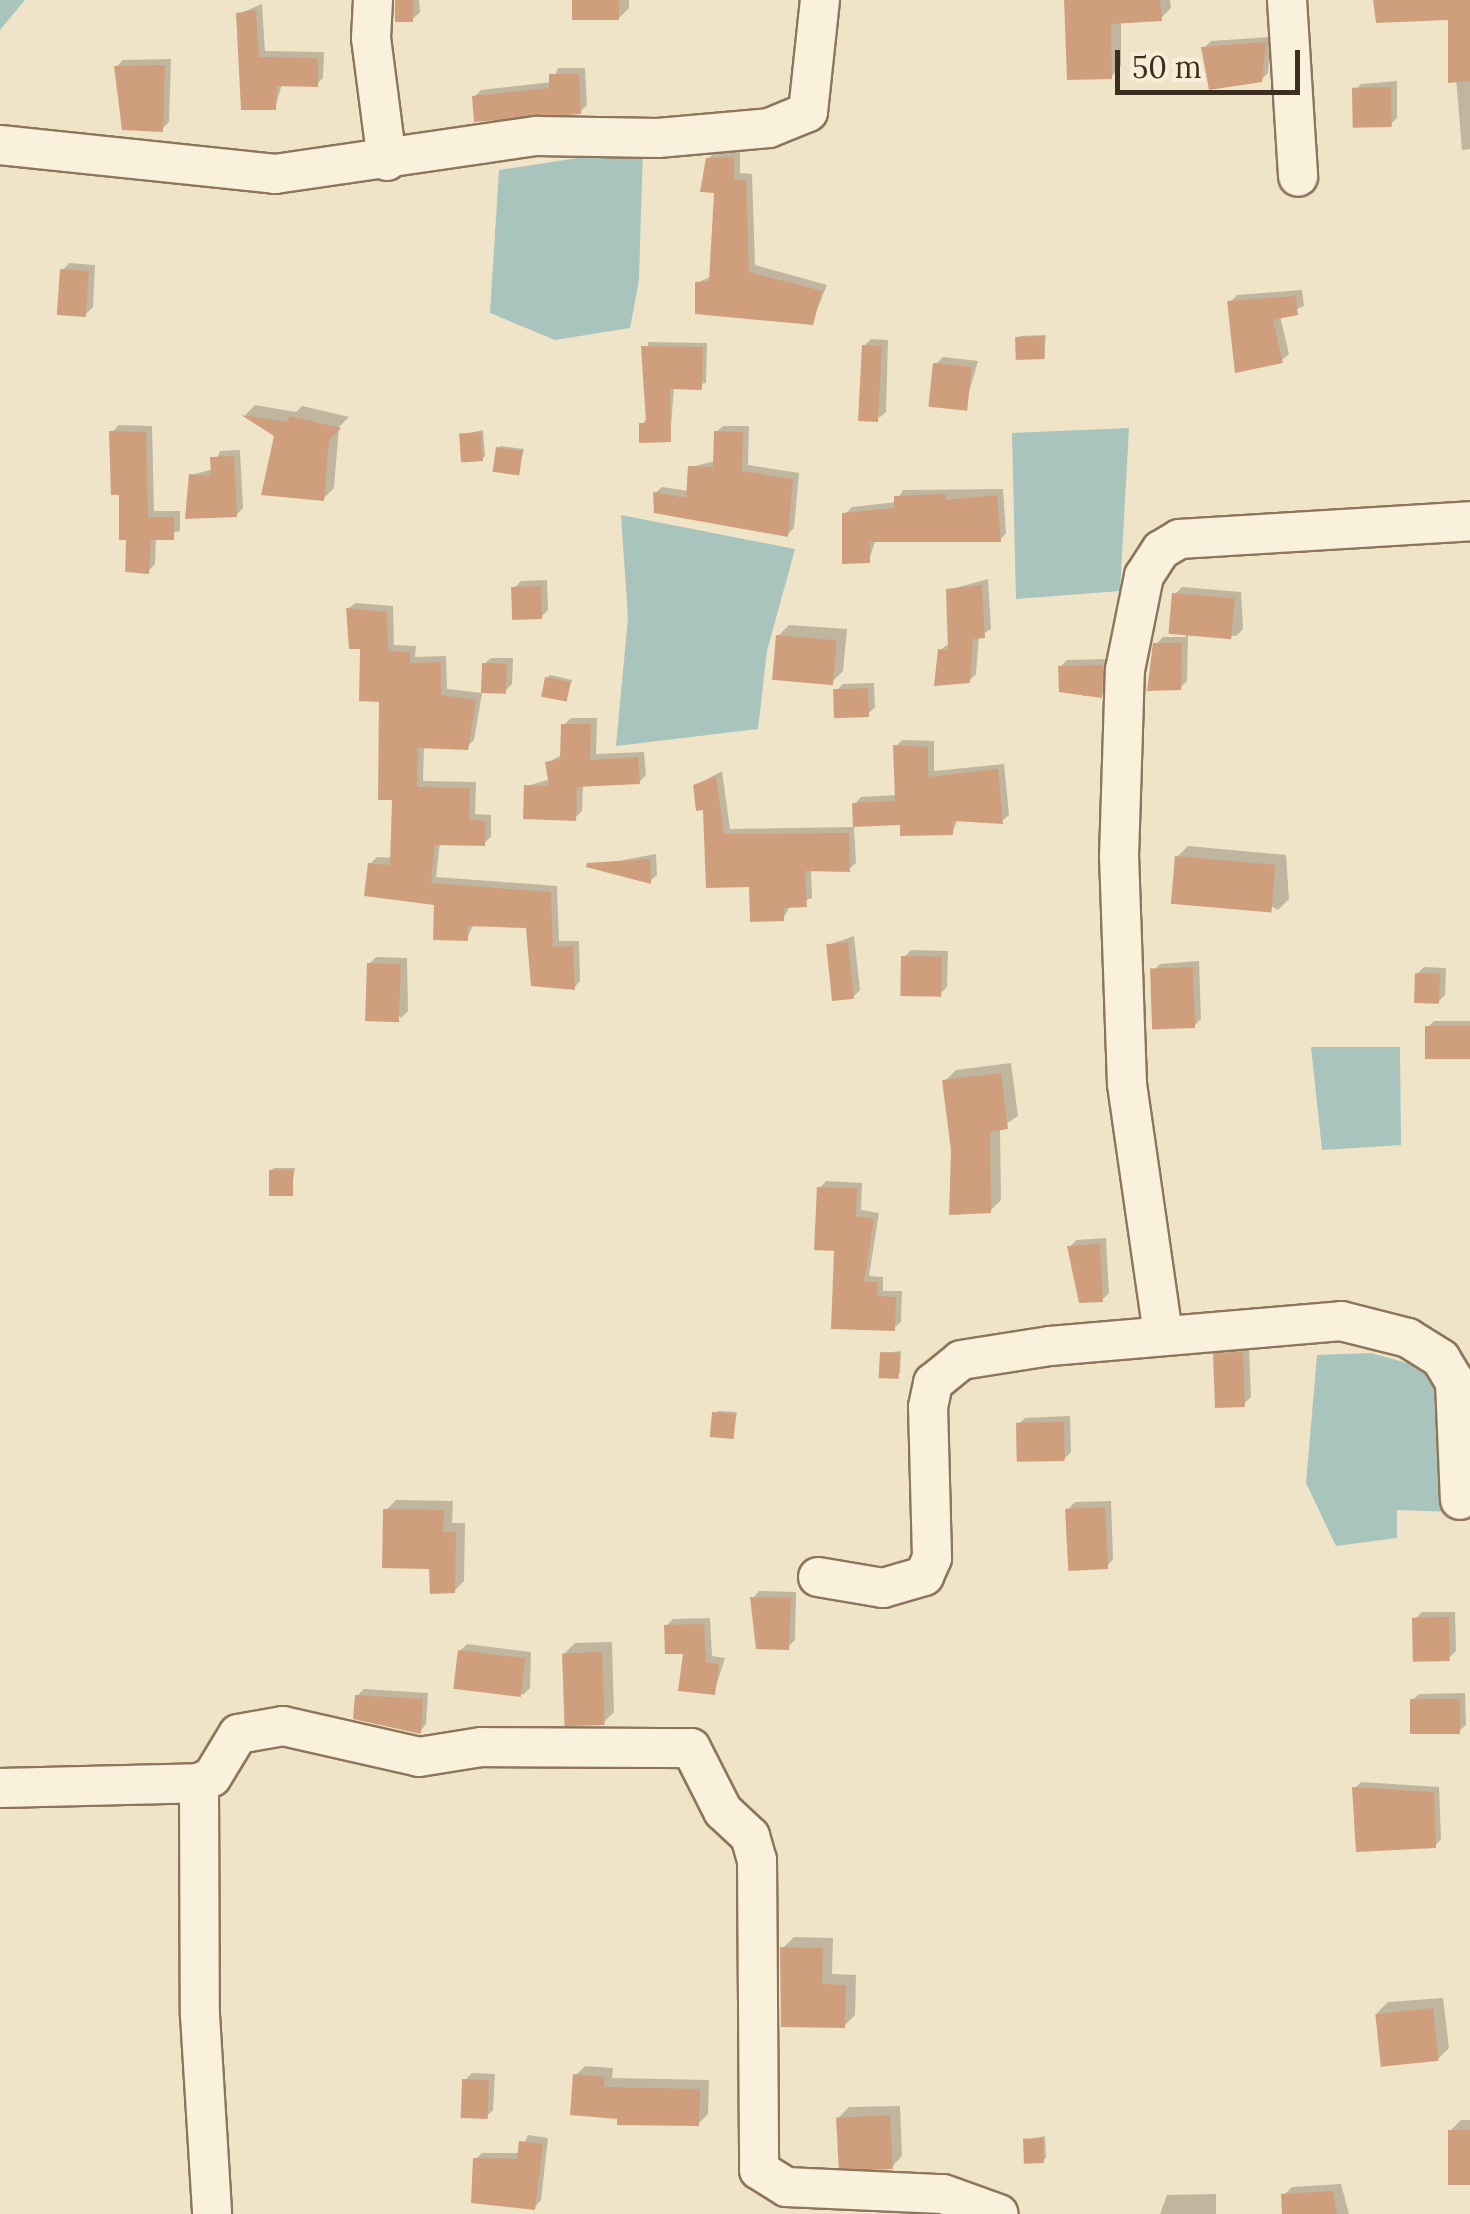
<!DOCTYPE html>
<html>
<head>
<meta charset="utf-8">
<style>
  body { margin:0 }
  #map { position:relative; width:1470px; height:2214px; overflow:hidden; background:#f0e4c8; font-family:Lora,serif }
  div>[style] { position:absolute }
  .water>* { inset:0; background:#a9c4bc }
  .shadow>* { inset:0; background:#0003 }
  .building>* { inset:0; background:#cf9f7d; transform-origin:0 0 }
  .roads { filter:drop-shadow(2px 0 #8d765c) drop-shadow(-2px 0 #8d765c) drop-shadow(0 2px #8d765c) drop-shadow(0 -2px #8d765c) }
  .minor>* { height:38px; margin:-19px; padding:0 19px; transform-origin:19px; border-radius:19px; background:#faf1dc }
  span { translate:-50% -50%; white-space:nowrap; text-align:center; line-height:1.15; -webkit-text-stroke:8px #f7eed8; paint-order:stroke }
  .scale { position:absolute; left:1115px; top:50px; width:185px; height:45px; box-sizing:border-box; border:5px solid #3d2e20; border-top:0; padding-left:12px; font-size:30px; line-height:35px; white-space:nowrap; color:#3d2e20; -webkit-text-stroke:8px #f7eed8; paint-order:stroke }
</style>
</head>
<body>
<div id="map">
  <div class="water">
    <div style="clip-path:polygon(0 0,25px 0,0 30px)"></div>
    <div style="clip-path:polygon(643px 148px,639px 280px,630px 328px,555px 340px,490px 313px,499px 170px)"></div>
    <div style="clip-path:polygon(1129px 428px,1120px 591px,1016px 599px,1012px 433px)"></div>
    <div style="clip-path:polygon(621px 515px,795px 549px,767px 651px,758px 729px,616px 746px,628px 618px)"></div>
    <div style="clip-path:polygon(1311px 1047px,1400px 1047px,1401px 1145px,1322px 1150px)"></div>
    <div style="clip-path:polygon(1371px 1353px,1425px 1368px,1446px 1389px,1454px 1512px,1397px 1510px,1397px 1538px,1336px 1546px,1306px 1483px,1317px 1355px)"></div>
  </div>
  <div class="shadow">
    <div style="clip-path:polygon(397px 0,419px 0,420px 12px,413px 19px)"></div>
    <div style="clip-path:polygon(574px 0,629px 0,629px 8px,619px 18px)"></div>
    <div style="clip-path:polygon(1067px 0,1170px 0,1171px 8px,1160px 19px,1121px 21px,1121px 66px,1111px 77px)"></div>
    <div style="clip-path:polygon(1375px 0,1470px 0,1470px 149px,1462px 150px,1451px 17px)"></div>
    <div style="clip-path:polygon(262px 4px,265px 51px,324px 52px,323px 78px,316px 85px,282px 84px,275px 108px,238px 14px)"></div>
    <div style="clip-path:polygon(1271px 37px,1268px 73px,1261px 80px,1204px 48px,1211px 41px)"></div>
    <div style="clip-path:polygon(171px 59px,169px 122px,162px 129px,116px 67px,123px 60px)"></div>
    <div style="clip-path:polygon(558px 68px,585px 68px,587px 105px,580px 112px,474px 97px,481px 90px,552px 82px)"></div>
    <div style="clip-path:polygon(1397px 81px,1397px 118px,1390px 125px,1354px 91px,1361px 84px)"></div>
    <div style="clip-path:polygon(740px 151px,740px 173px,752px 174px,755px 265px,827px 285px,812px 322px,697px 283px,712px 276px,717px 191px,708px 159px,715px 152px)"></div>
    <div style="clip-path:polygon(69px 263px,95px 265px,93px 307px,86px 314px,63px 270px)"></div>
    <div style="clip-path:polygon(1302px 290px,1304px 306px,1280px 316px,1289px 354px,1282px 360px,1230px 302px,1237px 295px)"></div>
    <div style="clip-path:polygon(1046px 335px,1044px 357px,1017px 339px,1020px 336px)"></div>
    <div style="clip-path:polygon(871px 339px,888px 340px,886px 412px,879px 418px,864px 346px)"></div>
    <div style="clip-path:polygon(648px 342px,707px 343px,706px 383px,674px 387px,670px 440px,642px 424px,648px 418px)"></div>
    <div style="clip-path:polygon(943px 357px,978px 361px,964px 409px,936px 364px)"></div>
    <div style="clip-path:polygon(255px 405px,296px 412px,302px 406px,349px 417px,339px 427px,334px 488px,323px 499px,277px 435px,245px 415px)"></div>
    <div style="clip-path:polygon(119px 425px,152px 426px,154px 511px,180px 511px,180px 531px,156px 538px,155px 564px,148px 571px,129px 538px,112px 432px)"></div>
    <div style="clip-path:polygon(723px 426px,749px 426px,748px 465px,799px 473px,794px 528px,787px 535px,655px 493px,662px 487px,689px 491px,691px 467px,715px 461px,716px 432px)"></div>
    <div style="clip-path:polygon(483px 430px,485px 456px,482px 459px,461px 435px)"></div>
    <div style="clip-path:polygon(501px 446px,524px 449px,518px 473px,498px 448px)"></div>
    <div style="clip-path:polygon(240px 450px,243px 508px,236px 515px,192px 475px,213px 469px,220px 451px)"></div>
    <div style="clip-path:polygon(1003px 489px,1006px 533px,1000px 540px,876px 539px,869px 560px,845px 514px,852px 507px,897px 502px,903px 490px)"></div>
    <div style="clip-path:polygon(988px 579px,991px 629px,979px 636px,976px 674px,969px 681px,940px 650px,950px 643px,948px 590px)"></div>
    <div style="clip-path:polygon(547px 580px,548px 610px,541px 617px,514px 588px,521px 581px)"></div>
    <div style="clip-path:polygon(1182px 587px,1241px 592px,1243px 629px,1236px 636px,1188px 633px,1187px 681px,1180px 688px,1156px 644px,1163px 637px,1186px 637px,1175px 594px)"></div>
    <div style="clip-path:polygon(355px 603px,393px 606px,394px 645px,416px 646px,415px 657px,446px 656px,447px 689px,482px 693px,474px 740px,467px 747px,424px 746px,423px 781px,476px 782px,475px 814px,491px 815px,491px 837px,484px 843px,440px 842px,436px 877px,557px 886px,559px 941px,579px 941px,580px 981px,574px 988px,528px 925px,474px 924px,467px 938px,437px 903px,370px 864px,377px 857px,393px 858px,394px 798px,382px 699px,348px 609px)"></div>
    <div style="clip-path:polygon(789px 625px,847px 629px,843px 671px,832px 682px,778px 636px)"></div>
    <div style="clip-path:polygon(491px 658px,513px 658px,512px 684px,505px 691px,484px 664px)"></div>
    <div style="clip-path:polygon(1109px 659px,1108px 688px,1101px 695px,1083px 696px,1060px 667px,1067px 660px)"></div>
    <div style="clip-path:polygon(550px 675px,572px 680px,566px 699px,547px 678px)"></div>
    <div style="clip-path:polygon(874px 683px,875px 707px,868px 714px,836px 691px,843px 684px)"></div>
    <div style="clip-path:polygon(571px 718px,597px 718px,596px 754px,644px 752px,646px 775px,639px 782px,583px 784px,582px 811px,575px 818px,527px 786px,550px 779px,547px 763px,563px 754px,564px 725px)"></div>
    <div style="clip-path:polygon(902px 740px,934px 741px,934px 771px,1004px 764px,1009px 815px,1002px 821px,958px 819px,952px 833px,855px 804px,861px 797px,898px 795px,896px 746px)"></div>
    <div style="clip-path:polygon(722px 771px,730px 829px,854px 827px,856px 863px,849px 869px,811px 869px,812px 898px,790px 906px,783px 919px,751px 884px,695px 786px)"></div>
    <div style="clip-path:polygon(1188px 846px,1286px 855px,1289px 899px,1278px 910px,1177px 857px)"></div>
    <div style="clip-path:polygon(656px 854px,657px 875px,650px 881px,591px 866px)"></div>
    <div style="clip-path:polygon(854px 936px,860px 990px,853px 997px,828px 945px)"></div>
    <div style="clip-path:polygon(911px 950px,948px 951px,947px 987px,940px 994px,904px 957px)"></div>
    <div style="clip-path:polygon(376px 957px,407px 958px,408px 1011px,401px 1018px,369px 964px)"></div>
    <div style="clip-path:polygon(1199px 961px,1201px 1019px,1194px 1026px,1153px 971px,1160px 964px)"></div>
    <div style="clip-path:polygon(1424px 967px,1446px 968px,1445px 995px,1438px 1002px,1417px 974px)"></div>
    <div style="clip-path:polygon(1434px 1021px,1470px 1021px,1470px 1056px,1427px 1028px)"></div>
    <div style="clip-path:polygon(1011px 1063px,1018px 1116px,1000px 1128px,1001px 1200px,990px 1211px,954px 1150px,945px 1081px,956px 1070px)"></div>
    <div style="clip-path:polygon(274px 1168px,295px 1168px,291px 1194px,271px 1171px)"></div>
    <div style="clip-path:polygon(826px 1181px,862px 1183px,861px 1210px,879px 1213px,869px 1276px,883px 1277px,883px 1291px,902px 1291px,901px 1322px,894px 1328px,837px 1249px,820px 1188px)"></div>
    <div style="clip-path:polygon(1106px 1238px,1109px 1293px,1102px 1300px,1070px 1247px,1076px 1240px)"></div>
    <div style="clip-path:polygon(1249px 1346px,1251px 1397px,1244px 1404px,1215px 1356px)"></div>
    <div style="clip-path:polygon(901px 1351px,900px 1373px,897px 1376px,883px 1353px)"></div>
    <div style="clip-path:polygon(718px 1411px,737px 1412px,733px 1436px,715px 1413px)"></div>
    <div style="clip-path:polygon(1070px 1416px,1071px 1452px,1064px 1459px,1018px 1425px,1025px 1418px)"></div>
    <div style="clip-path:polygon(396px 1500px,453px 1501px,452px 1523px,465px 1523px,464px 1581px,454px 1591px,386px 1510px)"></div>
    <div style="clip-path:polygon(1111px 1501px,1113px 1559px,1107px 1566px,1068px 1509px,1075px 1502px)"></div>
    <div style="clip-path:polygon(759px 1591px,796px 1592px,795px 1640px,788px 1647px,753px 1598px)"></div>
    <div style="clip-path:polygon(1422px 1612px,1455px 1612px,1456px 1651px,1449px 1658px,1415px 1619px)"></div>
    <div style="clip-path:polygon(710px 1618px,712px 1656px,725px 1658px,714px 1693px,666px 1626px,673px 1619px)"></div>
    <div style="clip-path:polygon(612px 1642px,614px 1712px,603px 1723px,564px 1654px,575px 1643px)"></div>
    <div style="clip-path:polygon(467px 1644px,531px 1652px,530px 1688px,523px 1695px,460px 1651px)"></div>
    <div style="clip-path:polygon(364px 1689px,428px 1693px,426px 1724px,420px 1731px,357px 1696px)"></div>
    <div style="clip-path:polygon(1465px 1693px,1466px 1725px,1459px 1731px,1412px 1701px,1419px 1694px)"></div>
    <div style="clip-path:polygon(1361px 1782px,1439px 1787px,1441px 1839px,1435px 1846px,1355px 1788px)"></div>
    <div style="clip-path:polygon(794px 1937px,833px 1938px,832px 1974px,856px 1975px,855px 2015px,844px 2026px,783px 1948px)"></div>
    <div style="clip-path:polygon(1443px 1998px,1449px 2048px,1438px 2059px,1377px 2013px,1388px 2002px)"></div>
    <div style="clip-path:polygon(585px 2066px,613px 2068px,612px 2078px,709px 2080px,708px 2114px,698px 2124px,619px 2116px,575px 2076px)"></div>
    <div style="clip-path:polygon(472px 2073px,495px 2074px,493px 2110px,486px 2117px,465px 2080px)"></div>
    <div style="clip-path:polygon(900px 2106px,902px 2156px,892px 2167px,838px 2118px,849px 2107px)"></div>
    <div style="clip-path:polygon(1461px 2120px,1470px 2120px,1470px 2182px,1450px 2131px)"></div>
    <div style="clip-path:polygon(528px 2135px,548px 2138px,541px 2200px,535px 2207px,475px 2160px,482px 2153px,520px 2153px)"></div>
    <div style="clip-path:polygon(1045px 2136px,1046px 2158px,1043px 2161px,1025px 2140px)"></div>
    <div style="clip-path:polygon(1341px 2184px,1349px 2214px,1288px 2214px,1284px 2195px,1292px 2187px)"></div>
    <div style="clip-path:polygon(1216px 2194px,1216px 2214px,1160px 2214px,1167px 2195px)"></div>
  </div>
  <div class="building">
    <div style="left:395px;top:0;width:18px;height:22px"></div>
    <div style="left:572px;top:0;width:47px;height:20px"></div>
    <div style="clip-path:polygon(1064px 0,1160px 0,1162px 21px,1111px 24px,1112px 79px,1067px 80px)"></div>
    <div style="clip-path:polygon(1373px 0,1470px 0,1470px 81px,1448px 83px,1448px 20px,1376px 23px)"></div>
    <div style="clip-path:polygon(256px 10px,259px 57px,318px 58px,318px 87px,277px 86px,276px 110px,241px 110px,236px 13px)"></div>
    <div style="clip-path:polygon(1266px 42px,1262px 82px,1209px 90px,1201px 47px)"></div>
    <div style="clip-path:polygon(165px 65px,163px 132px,122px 130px,114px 66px)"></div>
    <div style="clip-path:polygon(549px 74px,579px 74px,581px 114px,474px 122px,472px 96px,549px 88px)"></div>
    <div style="left:1391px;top:87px;width:40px;height:39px;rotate:89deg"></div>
    <div style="clip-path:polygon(734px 157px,734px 179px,746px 180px,749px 272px,822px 291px,813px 325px,695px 314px,695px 282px,709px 281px,714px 193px,700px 192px,706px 158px)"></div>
    <div style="left:60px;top:269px;width:29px;height:46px;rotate:4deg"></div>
    <div style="clip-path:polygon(1296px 296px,1298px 315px,1273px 320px,1283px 363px,1235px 373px,1227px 301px)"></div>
    <div style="left:1044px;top:336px;width:23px;height:29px;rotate:88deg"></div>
    <div style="left:862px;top:345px;width:20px;height:76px;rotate:3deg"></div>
    <div style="clip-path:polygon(641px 346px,703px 347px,702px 390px,670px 389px,671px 442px,639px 443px,639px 423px,646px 423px)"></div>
    <div style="left:933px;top:363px;width:39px;height:44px;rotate:6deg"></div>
    <div style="clip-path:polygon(241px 415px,288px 422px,289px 416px,341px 428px,329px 440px,324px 501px,261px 495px,274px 436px)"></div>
    <div style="clip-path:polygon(109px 431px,146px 432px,148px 517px,174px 517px,174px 540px,151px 540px,149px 574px,125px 572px,126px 540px,119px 540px,119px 495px,111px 495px)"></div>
    <div style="clip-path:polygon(714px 431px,743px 432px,742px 471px,793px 479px,788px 537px,654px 513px,653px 492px,686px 498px,688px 466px,713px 467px)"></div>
    <div style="left:481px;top:432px;width:29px;height:22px;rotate:86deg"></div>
    <div style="left:496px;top:447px;width:27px;height:25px;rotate:8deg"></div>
    <div style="clip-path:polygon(234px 456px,237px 517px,185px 519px,189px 474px,211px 476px,210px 457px)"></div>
    <div style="clip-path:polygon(945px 494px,946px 500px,997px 495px,1001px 542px,870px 542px,870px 563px,842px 564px,842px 513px,894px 508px,894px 496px)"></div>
    <div style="clip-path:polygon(982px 585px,985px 638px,973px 639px,970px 683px,934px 686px,938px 649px,948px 650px,946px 589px)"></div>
    <div style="left:541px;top:586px;width:33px;height:30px;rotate:88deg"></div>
    <div style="left:1172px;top:593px;width:63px;height:41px;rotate:5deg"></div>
    <div style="clip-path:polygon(346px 608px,387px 612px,388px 651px,410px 652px,410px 663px,441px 662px,441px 695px,476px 700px,468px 750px,418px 748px,417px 787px,470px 788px,469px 820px,485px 821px,485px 846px,435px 845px,431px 883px,551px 892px,553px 947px,573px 946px,575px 990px,531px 986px,526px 928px,468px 926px,468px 941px,433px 940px,434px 905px,364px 896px,368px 863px,390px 865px,392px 800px,378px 800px,379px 702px,359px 701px,360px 649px,349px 649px)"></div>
    <div style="left:776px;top:635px;width:61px;height:45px;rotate:5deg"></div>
    <div style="clip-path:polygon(1153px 643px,1182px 643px,1181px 690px,1147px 691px)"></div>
    <div style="left:482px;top:663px;width:25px;height:30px;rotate:2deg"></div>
    <div style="clip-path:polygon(1103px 665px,1102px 698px,1059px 692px,1058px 666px)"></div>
    <div style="left:545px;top:677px;width:26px;height:20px;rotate:11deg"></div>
    <div style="left:868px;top:688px;width:29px;height:35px;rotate:88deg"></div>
    <div style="clip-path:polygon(561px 724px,591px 724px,590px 760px,638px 757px,640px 784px,577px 787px,576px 821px,523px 819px,524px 785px,549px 786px,545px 762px,560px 759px)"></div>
    <div style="clip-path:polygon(893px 745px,928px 747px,928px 777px,998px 769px,1003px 824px,953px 821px,953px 835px,900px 836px,900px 825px,853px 827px,852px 803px,895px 801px)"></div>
    <div style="clip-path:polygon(716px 776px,724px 834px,849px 833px,850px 872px,805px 871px,807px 907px,784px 908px,784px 921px,750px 922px,749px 887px,706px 888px,703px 810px,696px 811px,693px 785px)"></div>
    <div style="left:1175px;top:856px;width:101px;height:48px;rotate:5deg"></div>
    <div style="clip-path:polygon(650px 859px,651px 884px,586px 867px,587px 863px)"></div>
    <div style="left:848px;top:942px;width:57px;height:22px;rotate:84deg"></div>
    <div style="left:901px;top:956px;width:41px;height:40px;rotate:1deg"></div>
    <div style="left:367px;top:963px;width:34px;height:58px;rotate:2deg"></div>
    <div style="left:1193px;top:967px;width:61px;height:43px;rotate:88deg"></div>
    <div style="left:1415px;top:973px;width:25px;height:30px;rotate:2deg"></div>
    <div style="left:1470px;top:1026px;width:33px;height:45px;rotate:90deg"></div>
    <div style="clip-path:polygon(1001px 1073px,1008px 1129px,990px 1132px,991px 1213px,949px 1215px,951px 1150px,942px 1080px)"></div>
    <div style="left:269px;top:1170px;width:24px;height:26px"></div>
    <div style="clip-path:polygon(817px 1187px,857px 1188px,856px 1216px,874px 1219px,864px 1282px,878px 1282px,877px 1296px,896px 1297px,895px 1331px,831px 1329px,834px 1251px,814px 1250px)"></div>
    <div style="clip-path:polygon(1100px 1244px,1103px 1302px,1079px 1303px,1067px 1246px)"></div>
    <div style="left:880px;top:1352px;width:20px;height:26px;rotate:3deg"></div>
    <div style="left:1243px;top:1352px;width:55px;height:30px;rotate:88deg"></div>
    <div style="left:712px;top:1412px;width:24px;height:25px;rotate:5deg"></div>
    <div style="left:1064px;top:1422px;width:39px;height:48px;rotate:89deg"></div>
    <div style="left:1105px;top:1507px;width:62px;height:40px;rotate:87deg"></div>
    <div style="clip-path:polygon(383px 1509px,444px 1510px,443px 1532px,456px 1532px,455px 1593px,430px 1594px,429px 1569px,382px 1568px)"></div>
    <div style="clip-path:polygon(750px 1597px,791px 1598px,789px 1650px,756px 1649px)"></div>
    <div style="left:1449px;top:1617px;width:44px;height:37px;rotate:89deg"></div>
    <div style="clip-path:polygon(704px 1624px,706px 1662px,719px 1664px,715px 1695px,678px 1691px,683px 1654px,665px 1654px,664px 1625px)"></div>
    <div style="left:458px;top:1650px;width:68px;height:39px;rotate:7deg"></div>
    <div style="left:602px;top:1652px;width:73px;height:40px;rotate:88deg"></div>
    <div style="clip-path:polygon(355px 1695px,423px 1699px,421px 1734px,353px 1719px)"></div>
    <div style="left:1460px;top:1699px;width:35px;height:50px;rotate:90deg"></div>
    <div style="clip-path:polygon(1352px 1787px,1434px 1792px,1436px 1848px,1356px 1852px)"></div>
    <div style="clip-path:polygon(780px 1947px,823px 1948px,822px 1984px,846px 1985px,845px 2028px,781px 2027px)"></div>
    <div style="left:1433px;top:2008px;width:53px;height:58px;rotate:84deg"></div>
    <div style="clip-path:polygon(573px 2074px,605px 2077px,604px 2087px,700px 2089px,699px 2126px,617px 2125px,617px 2119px,570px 2115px)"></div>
    <div style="left:462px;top:2079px;width:27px;height:39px;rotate:2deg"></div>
    <div style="left:890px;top:2115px;width:54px;height:54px;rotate:87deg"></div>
    <div style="left:1448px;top:2130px;width:22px;height:55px"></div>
    <div style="left:1043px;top:2138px;width:25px;height:20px;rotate:88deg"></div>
    <div style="clip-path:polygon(519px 2141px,543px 2144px,535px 2210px,471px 2203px,473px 2158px,517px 2159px)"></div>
    <div style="clip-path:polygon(1333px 2191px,1337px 2214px,1282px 2214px,1281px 2194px)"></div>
  </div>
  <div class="roads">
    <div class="minor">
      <div style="left:373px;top:0;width:38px;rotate:93deg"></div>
      <div style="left:371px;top:38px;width:124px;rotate:82.6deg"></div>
      <div style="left:1287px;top:0;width:177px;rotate:86.4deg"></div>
      <div style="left:0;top:145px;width:277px;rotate:6deg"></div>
      <div style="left:275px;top:174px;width:265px;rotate:-8.3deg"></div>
      <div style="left:537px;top:136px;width:121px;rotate:0.9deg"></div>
      <div style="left:658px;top:138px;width:111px;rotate:-5.1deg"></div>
      <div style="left:769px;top:128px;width:42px;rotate:-22.3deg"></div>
      <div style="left:808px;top:112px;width:113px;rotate:-83.9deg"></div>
      <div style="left:1163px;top:1334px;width:253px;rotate:-98.2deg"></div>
      <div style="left:1127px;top:1084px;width:227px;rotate:-92deg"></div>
      <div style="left:1119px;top:857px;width:187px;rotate:-88.2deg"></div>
      <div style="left:1125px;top:670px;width:96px;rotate:-78.6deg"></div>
      <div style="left:1144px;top:576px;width:31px;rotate:-57deg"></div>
      <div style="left:1161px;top:550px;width:21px;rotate:-31deg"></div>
      <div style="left:1179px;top:539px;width:292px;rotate:-3.5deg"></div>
      <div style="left:818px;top:1577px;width:66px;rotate:9.6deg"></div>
      <div style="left:883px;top:1588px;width:43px;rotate:-16.3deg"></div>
      <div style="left:924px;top:1576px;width:20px;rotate:-66deg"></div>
      <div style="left:932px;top:1558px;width:151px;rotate:-91.5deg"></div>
      <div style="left:928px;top:1407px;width:25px;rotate:-78deg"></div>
      <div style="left:933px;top:1383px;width:36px;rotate:-39deg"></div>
      <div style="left:961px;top:1360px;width:90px;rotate:-8.9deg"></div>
      <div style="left:1050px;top:1346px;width:292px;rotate:-4.9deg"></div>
      <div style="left:1341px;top:1321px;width:69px;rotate:14.2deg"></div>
      <div style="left:1408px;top:1338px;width:39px;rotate:32deg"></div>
      <div style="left:1441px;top:1359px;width:27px;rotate:59deg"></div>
      <div style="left:1455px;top:1382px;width:118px;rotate:87.6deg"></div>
      <div style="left:199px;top:1783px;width:232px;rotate:89.8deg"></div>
      <div style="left:200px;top:2015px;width:199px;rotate:86.5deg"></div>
      <div style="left:0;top:1788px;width:199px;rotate:-1.4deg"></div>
      <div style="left:199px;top:1783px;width:14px;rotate:-25deg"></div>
      <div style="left:212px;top:1777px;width:50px;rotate:-58.8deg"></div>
      <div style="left:238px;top:1734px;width:46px;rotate:-10.1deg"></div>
      <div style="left:283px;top:1726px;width:139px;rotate:12.8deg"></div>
      <div style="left:419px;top:1757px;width:63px;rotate:-9.2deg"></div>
      <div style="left:481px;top:1747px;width:210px;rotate:0.3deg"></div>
      <div style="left:691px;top:1748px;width:71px;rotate:63.1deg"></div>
      <div style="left:723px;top:1811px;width:37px;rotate:43deg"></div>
      <div style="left:750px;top:1836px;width:25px;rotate:74deg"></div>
      <div style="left:757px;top:1860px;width:310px;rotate:89.6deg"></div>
      <div style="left:759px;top:2170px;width:32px;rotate:32deg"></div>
      <div style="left:786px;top:2187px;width:157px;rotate:2.6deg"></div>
      <div style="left:943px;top:2194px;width:59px;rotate:19.7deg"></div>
    </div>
  </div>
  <div class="scale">50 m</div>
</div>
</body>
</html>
